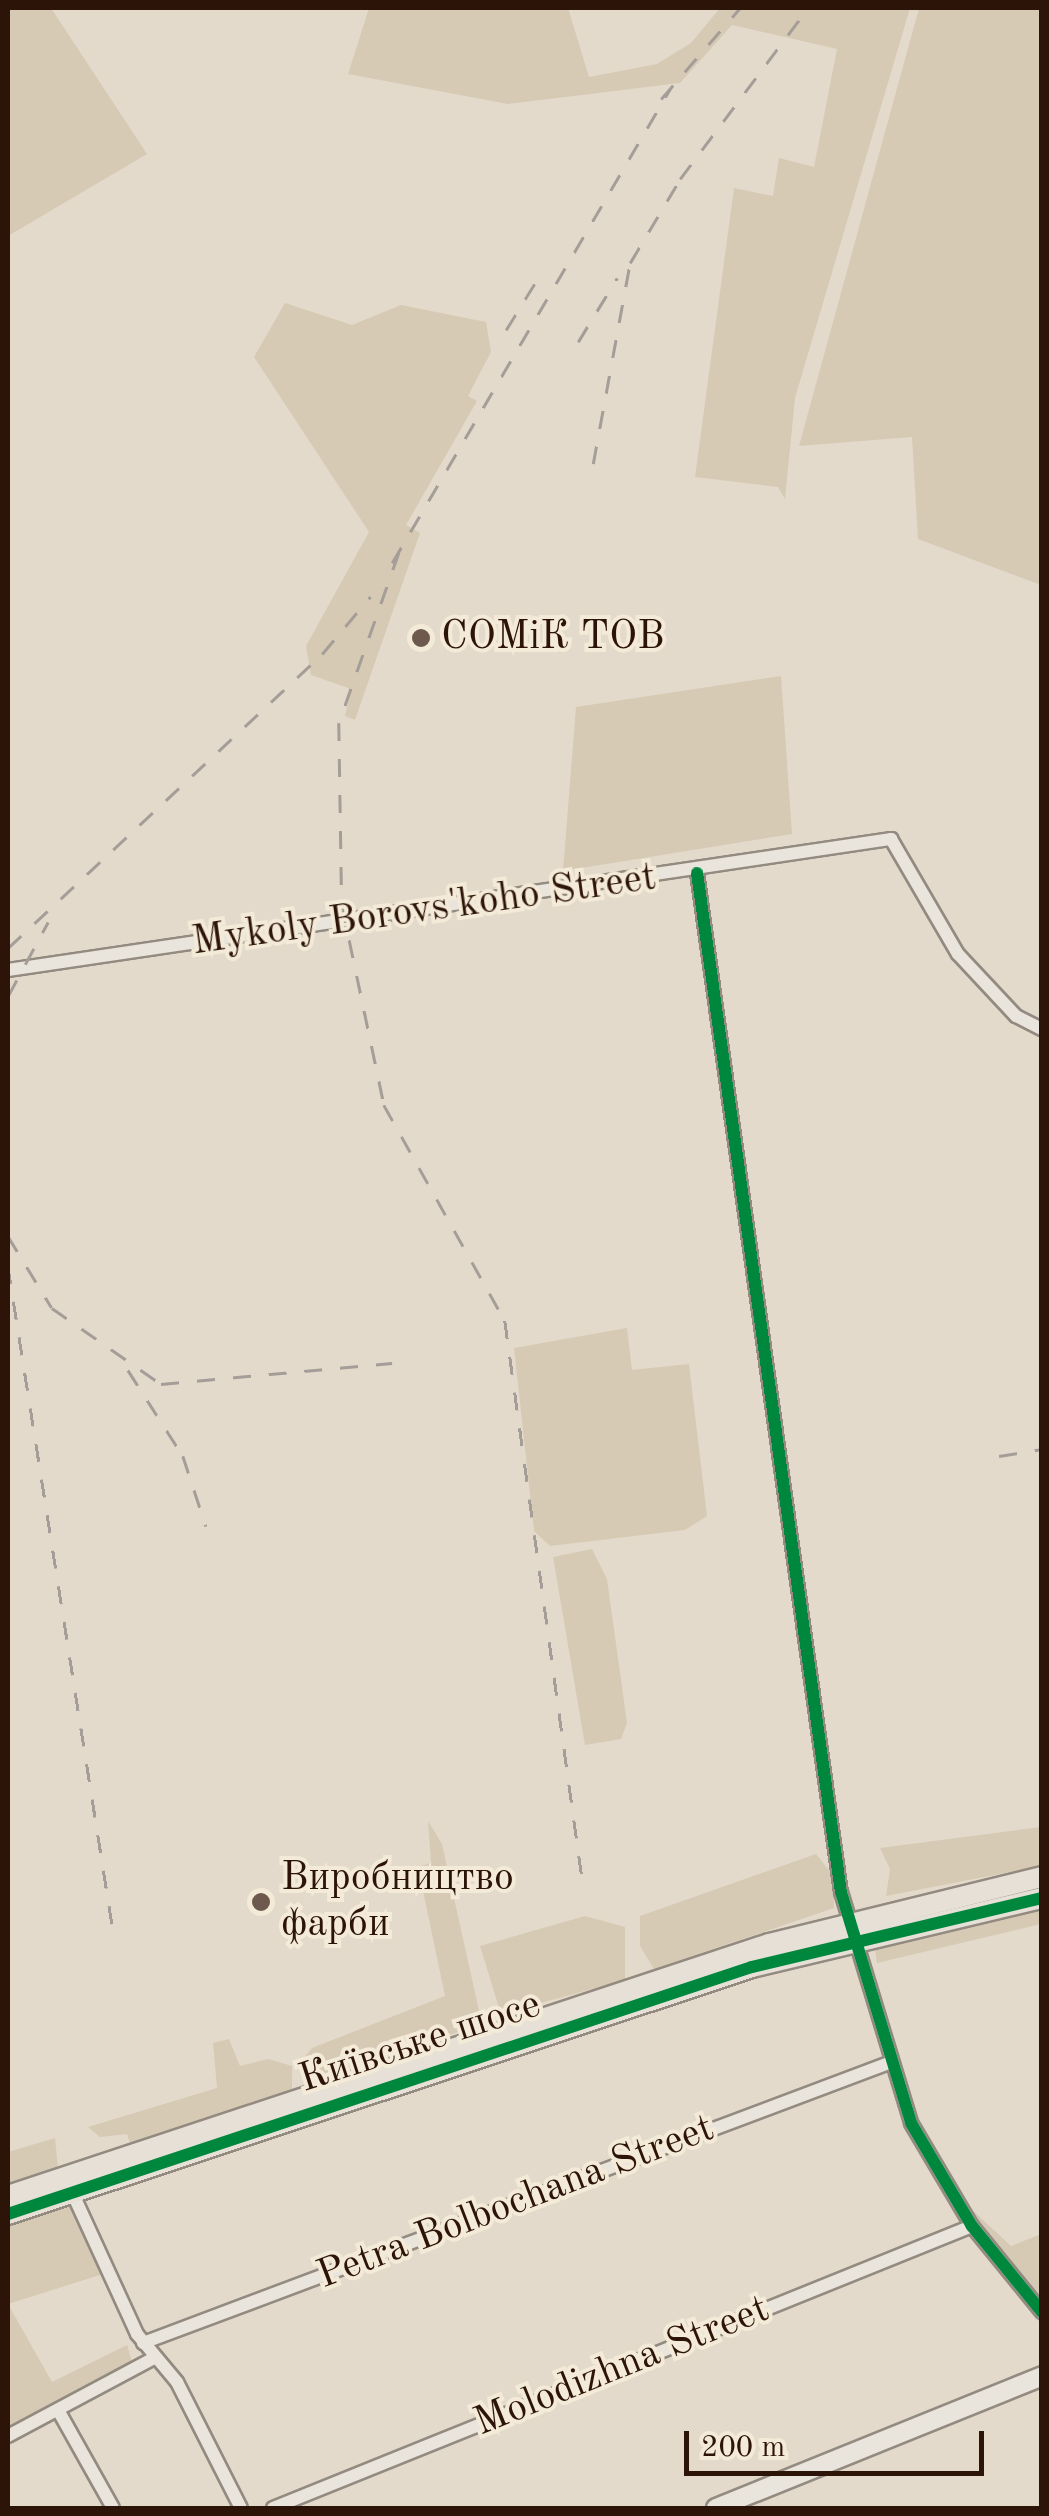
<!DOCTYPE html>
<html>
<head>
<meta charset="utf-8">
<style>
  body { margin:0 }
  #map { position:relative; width:1049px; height:2516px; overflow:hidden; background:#e3dacb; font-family:"Old Standard TT",serif }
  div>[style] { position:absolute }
  .green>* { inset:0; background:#d6cab4 }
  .roads { filter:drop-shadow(2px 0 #938a80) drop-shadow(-2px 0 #938a80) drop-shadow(0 2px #938a80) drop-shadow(0 -2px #938a80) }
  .street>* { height:12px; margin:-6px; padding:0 6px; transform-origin:6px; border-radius:6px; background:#e9e5dd }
  .secondary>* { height:18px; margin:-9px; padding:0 9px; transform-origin:9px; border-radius:9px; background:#e9e5dd }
  .primary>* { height:20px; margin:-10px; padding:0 10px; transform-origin:10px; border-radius:10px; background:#e6e0d7 }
  .rail>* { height:2.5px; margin-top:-1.25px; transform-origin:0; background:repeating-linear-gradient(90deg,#a59e98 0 18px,transparent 0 36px) }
  .cycleway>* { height:12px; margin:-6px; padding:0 6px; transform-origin:6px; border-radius:6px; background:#00873e }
  .dots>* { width:28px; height:28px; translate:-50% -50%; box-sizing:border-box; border:5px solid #f3ead7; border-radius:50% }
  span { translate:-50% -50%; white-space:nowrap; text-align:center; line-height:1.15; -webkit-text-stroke:8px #f3ead7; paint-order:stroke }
  .poi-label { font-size:40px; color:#2d1409 }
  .left { translate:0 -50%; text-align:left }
  .street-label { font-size:40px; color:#2d1409 }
  .frame { position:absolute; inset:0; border:10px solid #2d1409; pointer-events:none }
  .scale { position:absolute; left:684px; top:2431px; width:300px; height:45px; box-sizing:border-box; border:5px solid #2d1409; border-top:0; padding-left:12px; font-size:30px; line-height:35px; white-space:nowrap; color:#2d1409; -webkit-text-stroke:8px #f3ead7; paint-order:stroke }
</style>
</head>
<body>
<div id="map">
  <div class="green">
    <div style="clip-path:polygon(8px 8px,51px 8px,147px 154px,8px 236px)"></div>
    <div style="clip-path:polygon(369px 8px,568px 8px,589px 77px,657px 64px,691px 43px,720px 8px,910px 8px,795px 398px,785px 499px,778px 487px,695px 477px,734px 188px,773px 196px,779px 158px,814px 167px,837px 49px,732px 25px,680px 83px,508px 104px,348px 74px)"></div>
    <div style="clip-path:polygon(919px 8px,1041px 8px,1041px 585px,918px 539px,912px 437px,799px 446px)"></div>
    <div style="clip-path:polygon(285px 303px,352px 325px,401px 305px,486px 322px,491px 352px,468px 396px,477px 401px,406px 525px,420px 533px,355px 720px,345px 716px,351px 689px,311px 675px,306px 646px,369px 532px,254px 357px)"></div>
    <div style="clip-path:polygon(781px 676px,792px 834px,563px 871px,576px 707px)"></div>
    <div style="clip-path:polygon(627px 1328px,632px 1370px,689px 1364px,707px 1516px,685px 1530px,550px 1546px,534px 1531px,514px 1348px)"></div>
    <div style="clip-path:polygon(592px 1549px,607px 1579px,627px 1723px,621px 1739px,585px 1745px,553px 1557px)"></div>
    <div style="clip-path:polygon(428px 1821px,442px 1844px,482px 2024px,310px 2082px,301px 2061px,312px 2048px,445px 1996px,418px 1867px,431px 1863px)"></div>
    <div style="clip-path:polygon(1041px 1827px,1041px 1866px,886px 1896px,890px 1869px,880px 1848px)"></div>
    <div style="clip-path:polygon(816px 1854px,833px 1875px,834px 1908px,654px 1969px,640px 1946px,640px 1916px)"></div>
    <div style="clip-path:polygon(1041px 1910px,1041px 1924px,877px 1963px,874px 1943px)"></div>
    <div style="clip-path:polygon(585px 1916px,625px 1927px,625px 1980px,501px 2014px,480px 1946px)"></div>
    <div style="clip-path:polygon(229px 2039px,240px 2066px,268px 2059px,292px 2066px,292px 2091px,130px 2143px,127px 2134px,100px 2137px,88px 2127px,217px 2088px,213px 2043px)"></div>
    <div style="clip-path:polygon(55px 2138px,58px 2168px,8px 2185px,8px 2152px)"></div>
    <div style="clip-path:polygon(72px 2206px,103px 2274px,8px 2304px,52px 2382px,127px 2345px,132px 2362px,8px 2433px,8px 2226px)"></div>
    <div style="clip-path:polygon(968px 2206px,1011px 2246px,1041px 2234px,1041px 2300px)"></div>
  </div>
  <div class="roads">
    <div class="street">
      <div style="left:697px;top:873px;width:1029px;rotate:81.96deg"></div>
      <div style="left:841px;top:1892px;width:241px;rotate:73.1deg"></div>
      <div style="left:911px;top:2123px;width:120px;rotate:59.4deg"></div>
      <div style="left:972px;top:2226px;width:111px;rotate:50.9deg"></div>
      <div style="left:8px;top:970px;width:893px;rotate:-8.44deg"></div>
      <div style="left:891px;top:839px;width:133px;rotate:59.8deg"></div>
      <div style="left:958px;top:954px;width:85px;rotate:46.9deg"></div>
      <div style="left:1016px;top:1016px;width:29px;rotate:27deg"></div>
      <div style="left:72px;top:2192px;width:156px;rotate:65.4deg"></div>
      <div style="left:137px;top:2334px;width:62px;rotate:50.2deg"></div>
      <div style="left:177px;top:2382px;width:141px;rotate:63.1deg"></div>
      <div style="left:143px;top:2343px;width:797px;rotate:-20.57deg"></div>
      <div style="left:58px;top:2410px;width:112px;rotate:60.7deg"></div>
      <div style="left:8px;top:2436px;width:166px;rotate:-28.1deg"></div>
      <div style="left:273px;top:2508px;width:754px;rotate:-21.97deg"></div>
    </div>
    <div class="secondary">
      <div style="left:716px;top:2508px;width:352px;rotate:-22deg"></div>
    </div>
    <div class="primary">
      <div style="left:8px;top:2196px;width:802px;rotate:-18.32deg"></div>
      <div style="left:769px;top:1944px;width:281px;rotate:-13.8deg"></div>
      <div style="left:8px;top:2214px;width:784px;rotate:-18.37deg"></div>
      <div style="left:752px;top:1967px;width:298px;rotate:-13.4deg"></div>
    </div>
  </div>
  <div class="rail">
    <div style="left:661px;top:99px;width:121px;rotate:-49deg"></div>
    <div style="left:506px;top:330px;width:65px;rotate:-58.3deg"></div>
    <div style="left:578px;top:342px;width:75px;rotate:-58.6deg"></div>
    <div style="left:593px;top:464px;width:204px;rotate:-79.6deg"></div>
    <div style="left:630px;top:263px;width:98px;rotate:-59.2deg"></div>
    <div style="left:680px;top:179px;width:214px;rotate:-53.2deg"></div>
    <div style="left:399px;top:553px;width:180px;rotate:109.4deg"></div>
    <div style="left:339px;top:723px;width:182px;rotate:89.1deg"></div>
    <div style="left:342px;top:905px;width:204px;rotate:78.1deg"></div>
    <div style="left:384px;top:1105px;width:248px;rotate:60.7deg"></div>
    <div style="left:505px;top:1321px;width:576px;rotate:82.12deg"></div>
    <div style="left:392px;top:563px;width:550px;rotate:-59.61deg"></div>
    <div style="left:8px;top:948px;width:430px;rotate:-43.1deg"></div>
    <div style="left:322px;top:654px;width:75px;rotate:-49.9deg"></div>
    <div style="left:8px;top:996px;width:84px;rotate:-61.6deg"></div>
    <div style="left:8px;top:1236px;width:84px;rotate:58.6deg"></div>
    <div style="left:52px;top:1308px;width:133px;rotate:34.9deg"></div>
    <div style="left:161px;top:1384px;width:232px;rotate:-5.2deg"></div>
    <div style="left:8px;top:1266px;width:672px;rotate:81.01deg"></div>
    <div style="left:128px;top:1370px;width:102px;rotate:57.4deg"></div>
    <div style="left:183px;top:1456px;width:74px;rotate:71.8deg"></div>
    <div style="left:999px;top:1456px;width:44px;rotate:-9.2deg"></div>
  </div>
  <div class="cycleway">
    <div style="left:697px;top:873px;width:1029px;rotate:81.96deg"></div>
    <div style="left:841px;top:1892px;width:241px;rotate:73.1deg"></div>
    <div style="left:911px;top:2123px;width:120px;rotate:59.4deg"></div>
    <div style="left:972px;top:2226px;width:111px;rotate:50.9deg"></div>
    <div style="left:8px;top:2214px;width:784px;rotate:-18.37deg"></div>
    <div style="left:752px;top:1967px;width:298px;rotate:-13.4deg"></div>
  </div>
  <div class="dots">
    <div style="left:421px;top:638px;background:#6d594d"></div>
    <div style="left:261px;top:1902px;background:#6d594d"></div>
  </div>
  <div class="poi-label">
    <span class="left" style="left:441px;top:638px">СОМіК ТОВ</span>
    <span class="left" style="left:281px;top:1902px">Виробництво<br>фарби</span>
  </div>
  <div class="street-label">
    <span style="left:424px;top:911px;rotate:-8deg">Mykoly Borovs'koho Street</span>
    <span style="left:420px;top:2043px;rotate:-18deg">Київське шосе</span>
    <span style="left:516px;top:2203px;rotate:-21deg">Petra Bolbochana Street</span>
    <span style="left:622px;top:2367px;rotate:-22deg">Molodizhna Street</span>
  </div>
  <div class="frame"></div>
  <div class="scale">200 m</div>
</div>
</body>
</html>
